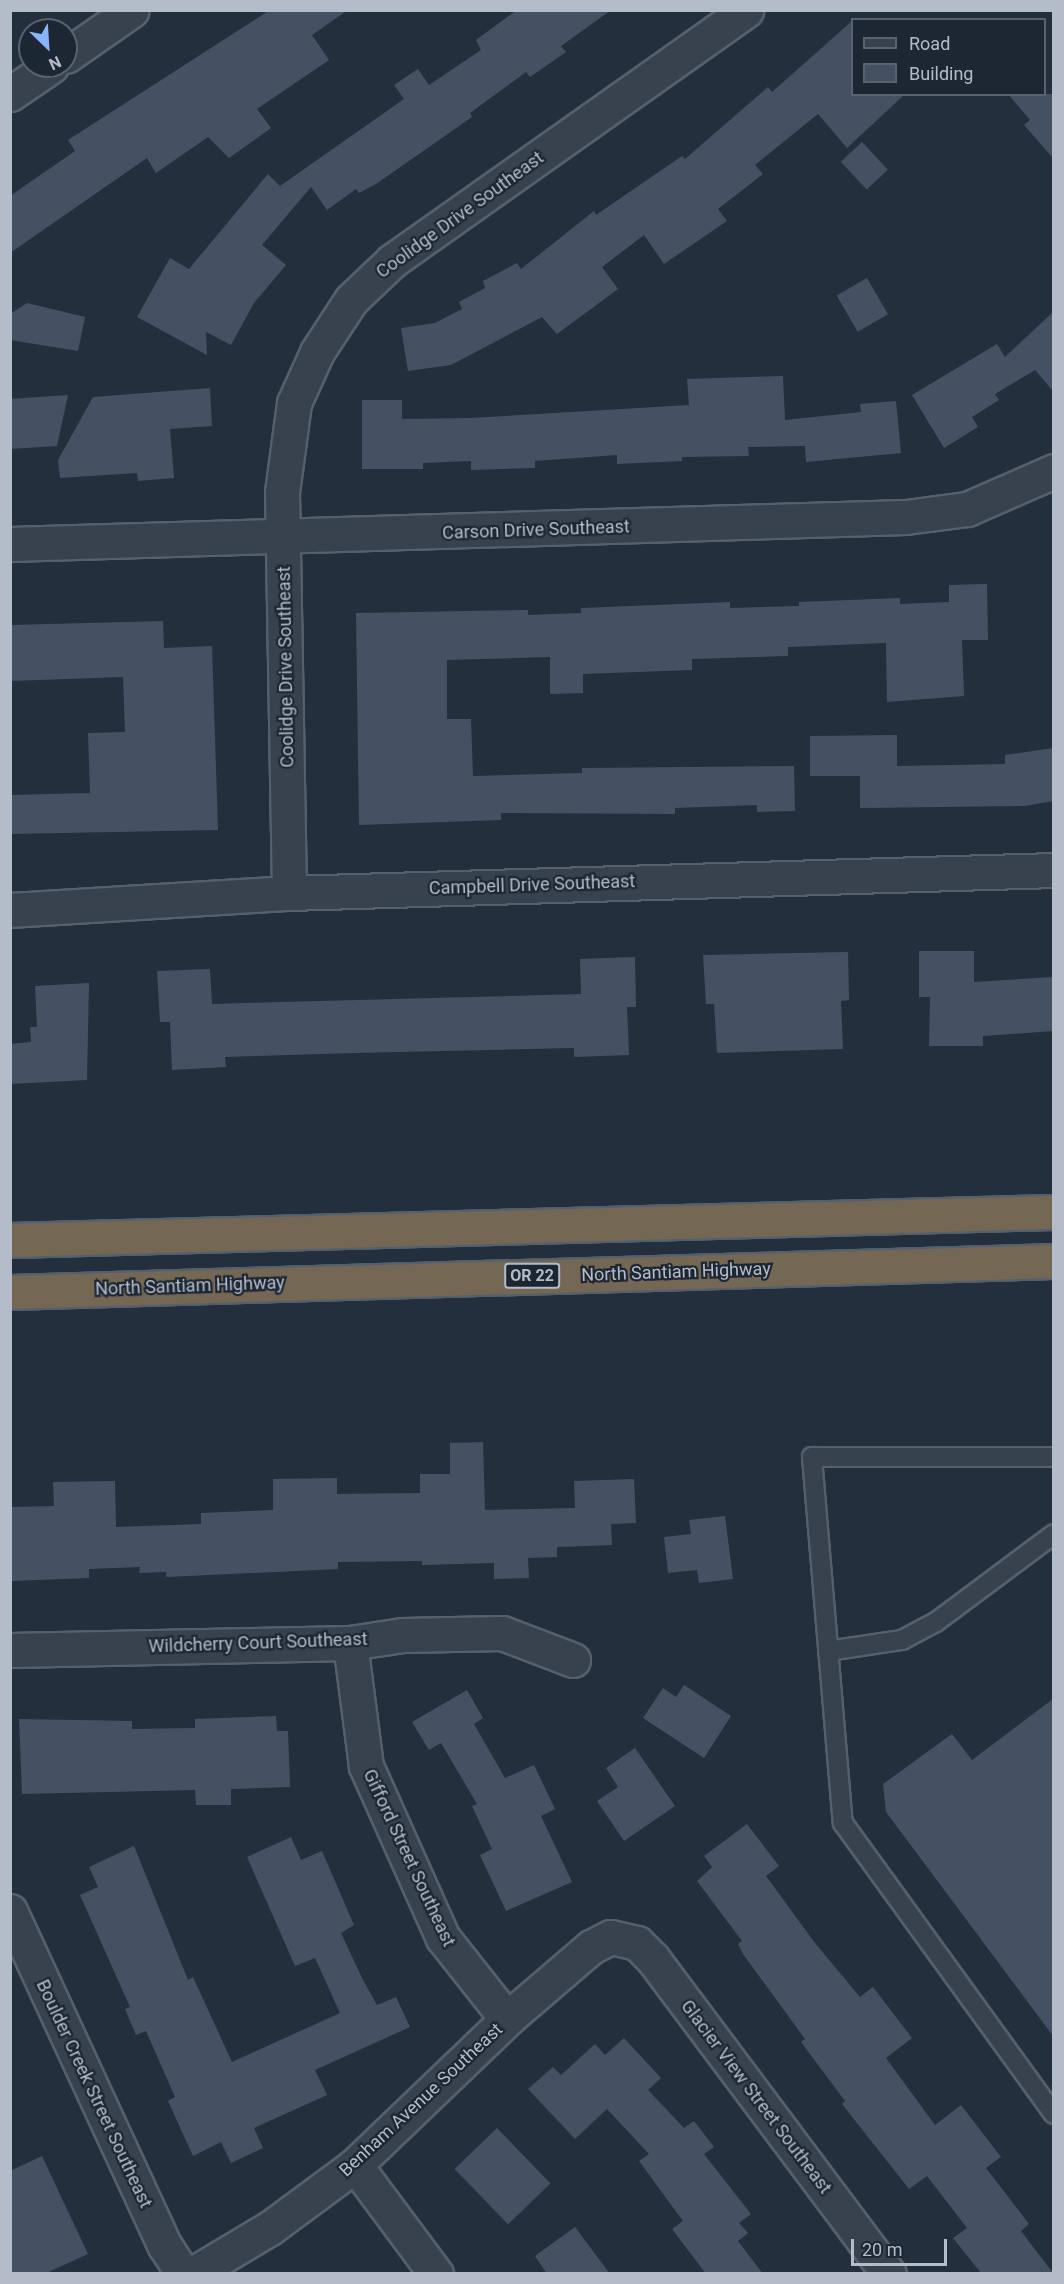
<!DOCTYPE html>
<html>
<head>
<meta charset="utf-8">
<style>
  body { margin:0 }
  #map { position:relative; width:1064px; height:2284px; overflow:hidden; background:#242f3e; font-family:Roboto,sans-serif }
  div>[style] { position:absolute }
  .building>* { inset:0; background:#455162; transform-origin:0 0 }
  .roads { filter:drop-shadow(2px 0 #565f6c) drop-shadow(-2px 0 #565f6c) drop-shadow(0 2px #565f6c) drop-shadow(0 -2px #565f6c) }
  .service>* { height:18px; margin:-9px; padding:0 9px; transform-origin:9px; border-radius:9px; background:#38414e }
  .minor>* { height:33px; margin:-16.5px; padding:0 16.5px; transform-origin:16.5px; border-radius:16.5px; background:#38414e }
  .motorway>* { height:33px; margin:-16.5px; padding:0 16.5px; transform-origin:16.5px; border-radius:16.5px; background:#746855 }
  span { translate:-50% -50%; white-space:nowrap; text-align:center; line-height:1.15; -webkit-text-stroke:4.5px #1d2633; paint-order:stroke }
  .shield-label span { padding:2px 4px; background:#1d2633; border:2px solid; border-radius:4px; -webkit-text-stroke-width:0 }
  .shield-label { font-size:16px; color:#b4bcc9; font-weight:700 }
  .street-label { font-size:18px; color:#b4bcc9 }
  .frame { position:absolute; inset:0; border:12px solid #b4bcc9; pointer-events:none }
  .legend { position:absolute; left:851px; top:18px; width:195px; height:78px; box-sizing:border-box; background:#1d2633; border:2px solid #59626f; margin:0; padding:8px 10px; list-style:none; font-size:18px; color:#b4bcc9 }
  .legend li { display:flex; align-items:center; gap:12px; height:30px }
  .legend b { width:30px; border:2px solid #59626f }
  .north { position:absolute; left:18px; top:18px; width:60px; height:60px; box-sizing:border-box; background:#1d2633; border:2px solid #59626f; border-radius:50%; rotate:155deg; font-size:16px; font-weight:700; line-height:24px; text-align:center; color:#b4bcc9 }
  .north::after { content:''; display:block; margin:auto; width:21px; height:27px; background:#8ab4f8; clip-path:polygon(50% 0,100% 100%,50% 72%,0 100%) }
  .scale { position:absolute; left:851px; top:2239px; width:96px; height:27px; box-sizing:border-box; border:3px solid #b4bcc9; border-top:0; padding-left:8px; font-size:18px; line-height:21px; white-space:nowrap; color:#b4bcc9; -webkit-text-stroke:4px #1d2633; paint-order:stroke }
</style>
</head>
<body>
<div id="map">
  <div class="building">
    <div style="clip-path:polygon(270px 10px,348px 10px,312px 35px,329px 60px,257px 109px,271px 128px,229px 158px,208px 137px,156px 173px,147px 158px,10px 253px,10px 196px,75px 151px,68px 140px)"></div>
    <div style="clip-path:polygon(517px 10px,611px 10px,561px 46px,566px 52px,530px 77px,526px 72px,470px 113px,472px 117px,376px 184px,359px 193px,356px 189px,327px 210px,311px 187px,262px 245px,286px 265px,254px 303px,231px 345px,206px 332px,207px 355px,137px 317px,170px 258px,189px 269px,268px 174px,280px 186px,404px 99px,394px 85px,418px 69px,429px 85px,481px 50px,476px 40px)"></div>
    <div style="clip-path:polygon(852px 21px,852px 94px,905px 94px,847px 148px,818px 114px,755px 165px,763px 174px,718px 209px,727px 221px,664px 264px,644px 235px,602px 267px,618px 289px,557px 334px,542px 317px,451px 365px,408px 371px,401px 328px,435px 323px,462px 309px,459px 302px,485px 288px,483px 281px,517px 263px,521px 269px,594px 211px,596px 215px,682px 156px,685px 159px,768px 87px,772px 92px)"></div>
    <div style="clip-path:polygon(1008px 94px,1053px 94px,1053px 158px,1024px 125px,1030px 120px)"></div>
    <div style="left:862px;top:142px;width:38px;height:29px;rotate:47deg"></div>
    <div style="left:867px;top:278px;width:42px;height:35px;rotate:60deg"></div>
    <div style="clip-path:polygon(27px 303px,85px 317px,78px 351px,10px 340px,10px 314px)"></div>
    <div style="clip-path:polygon(1053px 312px,1053px 391px,1035px 370px,995px 394px,999px 400px,972px 417px,978px 427px,944px 448px,912px 395px,997px 344px,1005px 357px)"></div>
    <div style="clip-path:polygon(783px 376px,785px 420px,861px 412px,860px 404px,896px 401px,901px 453px,806px 462px,805px 446px,748px 447px,749px 456px,682px 457px,682px 461px,617px 464px,617px 455px,535px 461px,535px 468px,471px 470px,471px 461px,423px 463px,423px 469px,362px 469px,362px 400px,402px 400px,402px 419px,470px 418px,689px 405px,687px 379px)"></div>
    <div style="clip-path:polygon(210px 388px,212px 426px,170px 429px,174px 478px,138px 481px,137px 473px,60px 478px,58px 460px,93px 397px)"></div>
    <div style="clip-path:polygon(68px 395px,57px 446px,10px 449px,10px 399px)"></div>
    <div style="clip-path:polygon(987px 584px,988px 640px,962px 640px,964px 696px,887px 702px,886px 643px,788px 647px,788px 656px,692px 659px,692px 670px,583px 674px,583px 693px,550px 694px,550px 657px,447px 660px,447px 719px,471px 719px,473px 776px,582px 773px,582px 768px,794px 766px,795px 811px,757px 812px,757px 805px,675px 808px,675px 814px,501px 813px,501px 820px,359px 825px,356px 613px,528px 610px,528px 615px,581px 613px,581px 608px,730px 602px,730px 608px,799px 606px,799px 602px,900px 598px,900px 604px,949px 602px,949px 585px)"></div>
    <div style="clip-path:polygon(163px 621px,164px 648px,212px 646px,218px 830px,10px 834px,10px 795px,90px 793px,88px 733px,125px 732px,123px 677px,10px 681px,10px 625px)"></div>
    <div style="clip-path:polygon(897px 735px,897px 766px,1005px 764px,1005px 755px,1053px 748px,1053px 801px,1025px 806px,860px 808px,860px 776px,810px 776px,810px 736px)"></div>
    <div style="clip-path:polygon(919px 951px,974px 951px,974px 982px,1053px 977px,1053px 1031px,983px 1036px,983px 1046px,929px 1046px,930px 997px,919px 997px)"></div>
    <div style="clip-path:polygon(848px 952px,849px 1000px,841px 1001px,843px 1049px,717px 1053px,714px 1004px,706px 1004px,703px 955px)"></div>
    <div style="clip-path:polygon(635px 957px,636px 1007px,627px 1007px,629px 1055px,574px 1057px,574px 1048px,355px 1053px,225px 1057px,226px 1067px,172px 1070px,170px 1022px,160px 1022px,157px 971px,210px 969px,212px 1004px,581px 994px,580px 959px)"></div>
    <div style="clip-path:polygon(89px 983px,87px 1080px,10px 1084px,10px 1044px,31px 1042px,30px 1027px,37px 1027px,35px 986px)"></div>
    <div style="clip-path:polygon(483px 1442px,485px 1510px,575px 1508px,574px 1481px,634px 1479px,636px 1523px,611px 1524px,612px 1545px,557px 1547px,557px 1557px,528px 1558px,529px 1578px,494px 1579px,494px 1563px,422px 1565px,422px 1561px,338px 1562px,338px 1569px,166px 1577px,166px 1572px,139px 1573px,140px 1567px,89px 1569px,89px 1578px,12px 1581px,10px 1507px,54px 1506px,53px 1482px,115px 1481px,116px 1527px,201px 1524px,201px 1513px,273px 1510px,273px 1479px,337px 1478px,337px 1494px,420px 1493px,420px 1474px,450px 1474px,450px 1443px)"></div>
    <div style="clip-path:polygon(725px 1516px,733px 1579px,699px 1583px,697px 1570px,668px 1573px,664px 1537px,691px 1534px,689px 1520px)"></div>
    <div style="clip-path:polygon(684px 1685px,731px 1716px,704px 1758px,643px 1718px,663px 1688px,676px 1697px)"></div>
    <div style="clip-path:polygon(467px 1690px,483px 1718px,474px 1724px,505px 1778px,534px 1765px,555px 1809px,541px 1816px,572px 1882px,506px 1911px,480px 1855px,492px 1849px,472px 1806px,477px 1804px,441px 1743px,429px 1750px,412px 1722px)"></div>
    <div style="clip-path:polygon(1053px 1699px,1053px 2036px,886px 1812px,883px 1784px,952px 1734px,972px 1760px)"></div>
    <div style="clip-path:polygon(276px 1716px,277px 1731px,288px 1731px,290px 1787px,231px 1789px,231px 1805px,196px 1805px,195px 1790px,22px 1794px,19px 1719px,132px 1721px,132px 1729px,195px 1728px,195px 1719px)"></div>
    <div style="clip-path:polygon(635px 1748px,675px 1806px,624px 1841px,597px 1801px,618px 1787px,606px 1768px)"></div>
    <div style="clip-path:polygon(747px 1824px,779px 1866px,766px 1876px,815px 1943px,860px 1997px,873px 1987px,912px 2038px,886px 2058px,935px 2125px,961px 2105px,1001px 2157px,986px 2168px,1029px 2224px,1021px 2231px,1053px 2273px,981px 2273px,953px 2238px,967px 2228px,927px 2176px,909px 2189px,842px 2104px,845px 2101px,801px 2042px,805px 2039px,743px 1954px,738px 1944px,742px 1941px,697px 1881px,712px 1867px,704px 1856px)"></div>
    <div style="clip-path:polygon(291px 1837px,301px 1860px,322px 1851px,354px 1925px,341px 1933px,363px 1980px,377px 2005px,396px 1997px,410px 2027px,315px 2070px,327px 2095px,254px 2128px,263px 2148px,231px 2163px,221px 2142px,193px 2156px,168px 2101px,175px 2097px,146px 2031px,136px 2035px,125px 2009px,130px 2007px,80px 1895px,98px 1887px,89px 1867px,134px 1846px,188px 1980px,193px 1977px,232px 2062px,340px 2013px,315px 1958px,295px 1966px,247px 1857px)"></div>
    <div style="clip-path:polygon(624px 2038px,661px 2078px,648px 2090px,684px 2128px,694px 2121px,714px 2147px,704px 2154px,751px 2214px,739px 2223px,748px 2233px,738px 2241px,763px 2274px,706px 2274px,672px 2229px,683px 2221px,639px 2161px,649px 2154px,607px 2109px,575px 2139px,528px 2089px,553px 2067px,561px 2075px,595px 2044px,605px 2055px)"></div>
    <div style="left:497px;top:2128px;width:77px;height:59px;rotate:46deg"></div>
    <div style="clip-path:polygon(42px 2156px,88px 2254px,44px 2274px,10px 2274px,10px 2171px)"></div>
    <div style="clip-path:polygon(575px 2227px,610px 2274px,547px 2274px,535px 2256px)"></div>
  </div>
  <div class="roads">
    <div class="service">
      <div style="left:1054px;top:1457px;width:242px;rotate:180deg"></div>
      <div style="left:812px;top:1457px;width:367px;rotate:85.2deg"></div>
      <div style="left:843px;top:1823px;width:359px;rotate:54.1deg"></div>
      <div style="left:828px;top:1651px;width:75px;rotate:-8.5deg"></div>
      <div style="left:902px;top:1640px;width:38px;rotate:-28deg"></div>
      <div style="left:936px;top:1622px;width:147px;rotate:-36.7deg"></div>
    </div>
    <div class="minor">
      <div style="left:66px;top:56px;width:80px;rotate:-34.9deg"></div>
      <div style="left:10px;top:94px;width:50px;rotate:-34.3deg"></div>
      <div style="left:10px;top:544px;width:896px;rotate:-1.73deg"></div>
      <div style="left:906px;top:517px;width:62px;rotate:-7.5deg"></div>
      <div style="left:967px;top:509px;width:95px;rotate:-23.6deg"></div>
      <div style="left:289px;top:893px;width:401px;rotate:-91deg"></div>
      <div style="left:282px;top:492px;width:90px;rotate:-82.3deg"></div>
      <div style="left:294px;top:403px;width:56px;rotate:-65.7deg"></div>
      <div style="left:317px;top:352px;width:62px;rotate:-56.8deg"></div>
      <div style="left:351px;top:300px;width:57px;rotate:-43.6deg"></div>
      <div style="left:392px;top:261px;width:434px;rotate:-35.3deg"></div>
      <div style="left:10px;top:910px;width:280px;rotate:-3.5deg"></div>
      <div style="left:289px;top:893px;width:765px;rotate:-1.72deg"></div>
      <div style="left:350px;top:1643px;width:124px;rotate:82.6deg"></div>
      <div style="left:366px;top:1766px;width:188px;rotate:65.9deg"></div>
      <div style="left:443px;top:1938px;width:103px;rotate:51.7deg"></div>
      <div style="left:10px;top:1650px;width:340px;rotate:-1.2deg"></div>
      <div style="left:350px;top:1643px;width:54px;rotate:-8.6deg"></div>
      <div style="left:403px;top:1635px;width:99px;rotate:-1.2deg"></div>
      <div style="left:502px;top:1633px;width:76px;rotate:20.8deg"></div>
      <div style="left:10px;top:1911px;width:369px;rotate:65.2deg"></div>
      <div style="left:165px;top:2246px;width:33px;rotate:57deg"></div>
      <div style="left:355px;top:2165px;width:136px;rotate:53.4deg"></div>
      <div style="left:193px;top:2274px;width:90px;rotate:-30.9deg"></div>
      <div style="left:270px;top:2228px;width:106px;rotate:-36.5deg"></div>
      <div style="left:355px;top:2165px;width:211px;rotate:-43.8deg"></div>
      <div style="left:507px;top:2019px;width:111px;rotate:-40.6deg"></div>
      <div style="left:591px;top:1947px;width:22px;rotate:-27deg"></div>
      <div style="left:611px;top:1937px;width:27px;rotate:13deg"></div>
      <div style="left:637px;top:1943px;width:23px;rotate:45deg"></div>
      <div style="left:653px;top:1959px;width:394px;rotate:53.2deg"></div>
    </div>
    <div class="motorway">
      <div style="left:10px;top:1240px;width:1044px;rotate:-1.54deg"></div>
      <div style="left:10px;top:1292px;width:1044px;rotate:-1.7deg"></div>
    </div>
  </div>
  <div class="shield-label">
    <span style="left:532px;top:1276px">OR 22</span>
  </div>
  <div class="street-label">
    <span style="left:460px;top:215px;rotate:-36deg">Coolidge Drive Southeast</span>
    <span style="left:536px;top:530px;rotate:-2deg">Carson Drive Southeast</span>
    <span style="left:286px;top:667px;rotate:-91deg">Coolidge Drive Southeast</span>
    <span style="left:532px;top:885px;rotate:-2deg">Campbell Drive Southeast</span>
    <span style="left:676px;top:1272px;rotate:-2deg">North Santiam Highway</span>
    <span style="left:190px;top:1286px;rotate:-2deg">North Santiam Highway</span>
    <span style="left:258px;top:1643px;rotate:-2deg">Wildcherry Court Southeast</span>
    <span style="left:409px;top:1858px;rotate:65deg">Gifford Street Southeast</span>
    <span style="left:94px;top:2094px;rotate:65deg">Boulder Creek Street Southeast</span>
    <span style="left:756px;top:2097px;rotate:53deg">Glacier View Street Southeast</span>
    <span style="left:421px;top:2100px;rotate:-43deg">Benham Avenue Southeast</span>
  </div>
  <div class="frame"></div>
  <ul class="legend">
  <li><b style="height:8px;background:#38414e"></b>Road</li>
  <li><b style="height:16px;background:#455162"></b>Building</li>
  </ul>
  <div class="north">N</div>
  <div class="scale">20 m</div>
</div>
</body>
</html>
